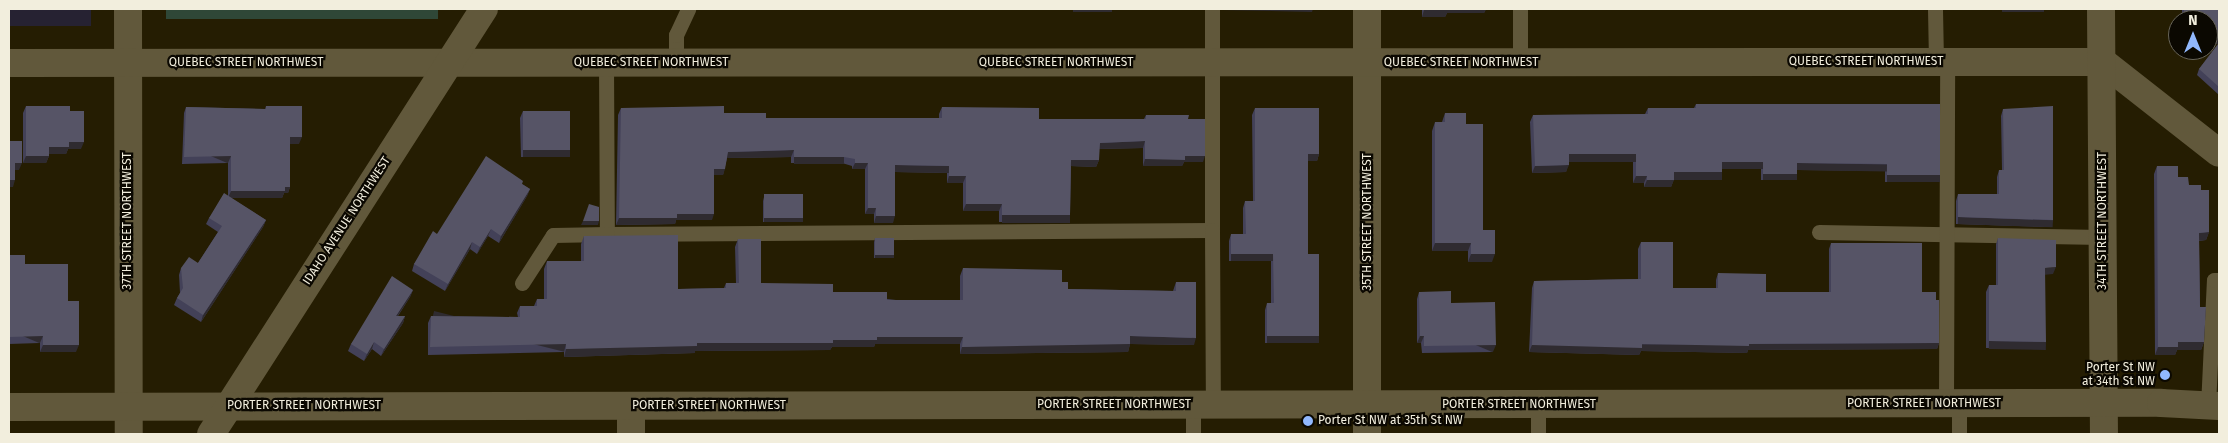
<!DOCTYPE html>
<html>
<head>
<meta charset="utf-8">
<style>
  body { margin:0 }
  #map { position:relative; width:2228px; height:443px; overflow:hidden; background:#251d02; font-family:"Fira Sans",sans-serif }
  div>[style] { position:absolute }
  .education>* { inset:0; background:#262232; transform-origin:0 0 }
  .green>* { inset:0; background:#2f4737; transform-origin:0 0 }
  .lane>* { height:15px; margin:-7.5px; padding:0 7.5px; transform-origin:7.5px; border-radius:7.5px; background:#61583b }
  .street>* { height:28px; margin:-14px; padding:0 14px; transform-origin:14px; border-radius:14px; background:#61583b }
  .secondary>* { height:28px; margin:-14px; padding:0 14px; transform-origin:14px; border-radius:14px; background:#61583b }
  .wall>* { inset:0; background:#434158 }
  .shaded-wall>* { inset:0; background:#2f2b30; transform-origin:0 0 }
  .building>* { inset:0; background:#565466; transform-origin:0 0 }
  .dots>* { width:14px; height:14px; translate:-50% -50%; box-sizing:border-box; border:2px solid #0b0801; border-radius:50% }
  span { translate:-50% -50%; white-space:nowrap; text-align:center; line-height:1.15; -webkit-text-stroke:4.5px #0b0801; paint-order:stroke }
  .street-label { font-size:12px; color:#f2eedd }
  .poi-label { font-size:12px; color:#f2eedd }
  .right { translate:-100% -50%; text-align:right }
  .left { translate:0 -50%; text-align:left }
  .frame { position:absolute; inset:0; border:10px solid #f2eedd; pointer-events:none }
  .north { position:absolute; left:2168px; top:10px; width:50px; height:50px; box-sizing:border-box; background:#0b0801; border:1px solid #676459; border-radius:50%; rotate:0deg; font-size:14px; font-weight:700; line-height:20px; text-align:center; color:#f2eedd }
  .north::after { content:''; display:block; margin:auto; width:18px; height:22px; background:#91b8fd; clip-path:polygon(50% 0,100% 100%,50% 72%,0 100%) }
</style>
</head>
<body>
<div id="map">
  <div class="education">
    <div style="left:9px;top:9px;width:82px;height:17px"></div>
  </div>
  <div class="green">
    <div style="left:166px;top:9px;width:272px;height:10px"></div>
  </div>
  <div class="lane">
    <div style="left:1935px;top:9px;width:53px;rotate:88.9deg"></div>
    <div style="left:606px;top:63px;width:171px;rotate:89.7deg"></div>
    <div style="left:607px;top:234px;width:605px;rotate:-0.38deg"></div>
    <div style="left:1212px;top:230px;width:221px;rotate:-90deg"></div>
    <div style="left:676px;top:63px;width:28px;rotate:-90deg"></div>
    <div style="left:676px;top:35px;width:29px;rotate:-65deg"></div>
    <div style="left:1520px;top:63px;width:54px;rotate:-90deg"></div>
    <div style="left:1212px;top:230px;width:175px;rotate:89.7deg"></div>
    <div style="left:1819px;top:232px;width:283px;rotate:1deg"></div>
    <div style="left:522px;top:283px;width:57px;rotate:-57.1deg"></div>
    <div style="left:553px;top:235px;width:54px;rotate:-1.1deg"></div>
    <div style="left:1946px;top:404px;width:342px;rotate:-89.8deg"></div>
    <div style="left:1193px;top:405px;width:29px;rotate:90deg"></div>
    <div style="left:1538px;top:405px;width:29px;rotate:90deg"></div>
    <div style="left:2208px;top:406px;width:126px;rotate:-87.3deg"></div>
    <div style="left:2214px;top:280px;width:5px"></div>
    <div style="left:1959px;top:434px;width:30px;rotate:-90deg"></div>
  </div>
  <div class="street">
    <div style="left:128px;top:9px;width:425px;rotate:89.9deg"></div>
    <div style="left:1367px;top:9px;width:425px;rotate:90deg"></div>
    <div style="left:9px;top:63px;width:2094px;rotate:-0.03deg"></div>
    <div style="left:2103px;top:62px;width:147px;rotate:38.1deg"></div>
    <div style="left:229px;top:406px;width:472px;rotate:-57.3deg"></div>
    <div style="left:631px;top:406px;width:28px;rotate:90deg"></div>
  </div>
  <div class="secondary">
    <div style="left:2101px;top:9px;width:425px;rotate:89.6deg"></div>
    <div style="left:9px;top:407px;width:2152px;rotate:-0.11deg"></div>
    <div style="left:2161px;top:403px;width:58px;rotate:3deg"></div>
    <div style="left:211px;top:434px;width:33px;rotate:-57deg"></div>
  </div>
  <div class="wall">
    <div style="clip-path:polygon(1422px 9px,1486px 9px,1484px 13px,1447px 13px,1445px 17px,1422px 17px)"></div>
    <div style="clip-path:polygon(2182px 9px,2219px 9px,2219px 95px,2197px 75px,2199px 69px,2218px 44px,2208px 44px,2208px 20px,2182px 20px)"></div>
    <div style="clip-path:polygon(1696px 104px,1940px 104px,1937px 182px,1885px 182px,1885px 171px,1797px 170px,1795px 180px,1761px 180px,1761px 169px,1722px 169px,1720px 179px,1674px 179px,1671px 187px,1644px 187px,1644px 183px,1633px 183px,1633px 161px,1569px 161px,1566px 172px,1532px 173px,1530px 122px,1533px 115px,1645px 114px,1648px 108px,1694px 108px)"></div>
    <div style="clip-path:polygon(26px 106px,70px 111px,81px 149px,68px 149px,66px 154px,49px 154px,49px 156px,46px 163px,23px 163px,23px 113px)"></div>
    <div style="clip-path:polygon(266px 106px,299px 144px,290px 144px,290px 187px,288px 193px,284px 193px,282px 198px,231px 198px,266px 220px,263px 227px,201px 322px,174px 305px,177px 298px,180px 293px,179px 275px,181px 268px,198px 263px,218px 232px,206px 224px,209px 218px,228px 196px,228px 163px,182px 164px,184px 113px,186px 107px,265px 109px)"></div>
    <div style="clip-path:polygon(942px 107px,1039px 119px,1144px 119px,1146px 115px,1188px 119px,1203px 162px,1184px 162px,1182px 166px,1143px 166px,1143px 148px,1099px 149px,1099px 160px,1096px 167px,1071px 166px,1070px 215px,1068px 222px,999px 222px,999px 211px,963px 211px,963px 183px,947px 183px,947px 173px,895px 172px,893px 223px,874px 223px,874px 214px,865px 214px,865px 169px,852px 169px,852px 166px,842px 163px,791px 163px,791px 157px,727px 158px,723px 175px,714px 175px,712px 220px,676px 220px,675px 224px,616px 225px,618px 115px,621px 108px,724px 113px,766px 118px,939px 118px,939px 114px)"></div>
    <div style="clip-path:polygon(1255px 108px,1319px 154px,1317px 161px,1308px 161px,1308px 254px,1319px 336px,1316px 343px,1265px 343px,1265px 310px,1267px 303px,1271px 303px,1271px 261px,1229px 261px,1229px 241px,1231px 234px,1243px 234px,1243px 208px,1245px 201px,1253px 201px,1252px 115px)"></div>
    <div style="clip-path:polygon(2003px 109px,2053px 220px,2051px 227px,1956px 224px,1956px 201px,1958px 194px,1997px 194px,1997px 177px,1999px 170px,2002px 170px,2001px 116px)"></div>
    <div style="clip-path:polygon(523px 111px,568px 157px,521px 157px,520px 118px)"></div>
    <div style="clip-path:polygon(1445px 113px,1466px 124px,1483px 230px,1492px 262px,1468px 262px,1468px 251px,1432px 251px,1432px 131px,1435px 122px,1442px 122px)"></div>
    <div style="clip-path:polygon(2157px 166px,2178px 177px,2189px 185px,2201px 190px,2209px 232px,2206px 240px,2199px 241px,2200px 307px,2204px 342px,2201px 350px,2177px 350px,2175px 355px,2155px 355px,2154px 174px)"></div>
    <div style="clip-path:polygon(522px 184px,530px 189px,527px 196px,499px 243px,488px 236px,477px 254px,470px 249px,445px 291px,412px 271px,414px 264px,437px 234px)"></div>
    <div style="clip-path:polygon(764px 197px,803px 218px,802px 222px,763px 222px,763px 201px)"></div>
    <div style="clip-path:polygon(584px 236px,678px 289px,724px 288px,726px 283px,736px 283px,735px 247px,738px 239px,761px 283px,896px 300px,960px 300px,960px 276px,963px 268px,1062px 282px,1068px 289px,1173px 291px,1176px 282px,1194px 345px,1130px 344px,1128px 352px,960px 354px,960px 344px,875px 344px,874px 347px,832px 347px,830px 350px,695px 351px,695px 353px,564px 357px,564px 352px,428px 355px,428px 323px,431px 316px,518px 317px,517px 313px,520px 306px,534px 306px,537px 299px,544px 299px,544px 269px,547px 261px,581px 261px,581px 244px)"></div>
    <div style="clip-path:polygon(875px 238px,894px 255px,893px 258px,874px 258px,874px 242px)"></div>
    <div style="clip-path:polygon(1998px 238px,2053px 274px,2045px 274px,2043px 349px,1986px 348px,1986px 292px,1989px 285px,1996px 285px,1996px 244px)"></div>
    <div style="clip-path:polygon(1641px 242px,1673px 288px,1716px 288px,1716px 280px,1718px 273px,1766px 292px,1829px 292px,1829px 249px,1831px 243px,1936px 300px,1939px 343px,1937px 349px,1748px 350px,1747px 353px,1641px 351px,1639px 355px,1529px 352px,1532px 288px,1534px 281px,1638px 279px,1638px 249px)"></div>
    <div style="clip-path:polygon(9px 255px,25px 264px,68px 301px,76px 352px,40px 352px,40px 343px,9px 344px)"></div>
    <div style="clip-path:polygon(413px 290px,410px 297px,398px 316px,405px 316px,403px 323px,381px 356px,372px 349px,364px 361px,348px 351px,351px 344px)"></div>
    <div style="clip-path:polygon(1419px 292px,1451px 303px,1493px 352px,1422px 353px,1421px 343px,1417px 343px,1417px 299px)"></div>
  </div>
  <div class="shaded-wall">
    <div style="left:1073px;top:9px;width:39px;height:3px"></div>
    <div style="clip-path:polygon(1223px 9px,1313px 9px,1312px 12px,1222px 10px)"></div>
    <div style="clip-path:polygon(1447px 9px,1486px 9px,1484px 13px,1447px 13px,1445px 17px,1422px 17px,1424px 10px)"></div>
    <div style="left:2002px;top:9px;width:42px;height:3px"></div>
    <div style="clip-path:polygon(2208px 37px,2219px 38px,2219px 44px,2208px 44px)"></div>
    <div style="clip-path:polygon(290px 137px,302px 137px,299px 144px,288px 144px)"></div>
    <div style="clip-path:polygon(1145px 141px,1143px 148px,1097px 149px,1100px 143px)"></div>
    <div style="clip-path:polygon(69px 142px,84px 142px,81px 149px,68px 149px,66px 154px,46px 154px,49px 147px)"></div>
    <div style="left:523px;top:150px;width:47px;height:7px"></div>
    <div style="clip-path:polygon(794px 150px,791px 157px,725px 158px,728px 152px)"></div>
    <div style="clip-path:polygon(1308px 154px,1319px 154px,1317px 161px,1306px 161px)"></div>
    <div style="left:1569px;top:154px;width:67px;height:8px"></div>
    <div style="clip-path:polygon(26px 156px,49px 156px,46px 163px,23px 163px)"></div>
    <div style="left:231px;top:156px;width:8px;height:47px;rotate:113deg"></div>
    <div style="clip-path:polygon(1185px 156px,1205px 156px,1203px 162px,1184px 162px,1182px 166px,1143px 166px,1145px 159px)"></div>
    <div style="left:794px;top:157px;width:50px;height:7px"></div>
    <div style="clip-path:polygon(1071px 160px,1099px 160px,1096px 167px,1069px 166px)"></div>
    <div style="left:1722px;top:162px;width:41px;height:7px"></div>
    <div style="clip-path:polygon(15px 163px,22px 163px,19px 170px,12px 170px)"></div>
    <div style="clip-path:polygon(855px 163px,868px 163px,865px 169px,852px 169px)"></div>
    <div style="left:1797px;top:163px;width:90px;height:7px;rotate:1deg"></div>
    <div style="left:895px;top:165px;width:54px;height:7px;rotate:1deg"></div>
    <div style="clip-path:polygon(1569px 165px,1566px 172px,1532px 173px,1535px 166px)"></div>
    <div style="clip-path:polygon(714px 169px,725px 169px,723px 175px,712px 175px)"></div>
    <div style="left:1674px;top:172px;width:48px;height:8px"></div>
    <div style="left:1763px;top:174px;width:34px;height:6px"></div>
    <div style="left:1887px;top:175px;width:53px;height:7px"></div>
    <div style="clip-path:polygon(949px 176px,966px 176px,963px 183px,947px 183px)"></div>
    <div style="clip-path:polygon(1636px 176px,1647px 176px,1644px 183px,1633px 183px)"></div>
    <div style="clip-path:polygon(9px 180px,15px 180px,13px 187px,9px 187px)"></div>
    <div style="clip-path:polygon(1647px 180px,1674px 180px,1671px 187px,1644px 187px)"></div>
    <div style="clip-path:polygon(285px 187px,290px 187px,288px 193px,284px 193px,282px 198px,228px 198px,231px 191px)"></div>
    <div style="clip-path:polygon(530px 189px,527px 196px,499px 243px,501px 236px)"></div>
    <div style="clip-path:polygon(966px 204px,1002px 204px,999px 211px,963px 211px)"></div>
    <div style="clip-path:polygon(868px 208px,876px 208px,874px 214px,865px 214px)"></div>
    <div style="clip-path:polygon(677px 214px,714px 214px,712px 220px,676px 220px,675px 224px,616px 225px,619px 218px)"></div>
    <div style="left:1002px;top:215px;width:68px;height:8px"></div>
    <div style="clip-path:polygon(876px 216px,895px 216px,893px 223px,874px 223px)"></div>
    <div style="left:1958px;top:217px;width:95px;height:7px;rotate:2deg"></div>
    <div style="left:764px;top:218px;width:39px;height:4px"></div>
    <div style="clip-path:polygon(266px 220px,263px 227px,201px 322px,203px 315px)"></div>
    <div style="clip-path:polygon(583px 221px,599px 221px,598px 225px,581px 225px)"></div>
    <div style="clip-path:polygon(491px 229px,488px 236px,477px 254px,480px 247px)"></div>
    <div style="clip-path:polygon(2209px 232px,2206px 240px,2196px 241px,2199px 233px)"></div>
    <div style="clip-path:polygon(472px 242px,470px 249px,445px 291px,448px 284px)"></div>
    <div style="clip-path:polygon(1435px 243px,1471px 243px,1468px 251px,1432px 251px)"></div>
    <div style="left:1231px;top:254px;width:42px;height:7px"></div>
    <div style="clip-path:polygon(1471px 254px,1495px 254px,1492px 262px,1468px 262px)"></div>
    <div style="left:875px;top:255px;width:19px;height:3px"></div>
    <div style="clip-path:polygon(2056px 267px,2053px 274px,2043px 275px,2045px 268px)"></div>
    <div style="clip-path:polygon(413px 290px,410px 297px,393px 323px,396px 316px)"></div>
    <div style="clip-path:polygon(405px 316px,403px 323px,381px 356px,384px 349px)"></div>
    <div style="left:43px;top:336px;width:8px;height:34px;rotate:113deg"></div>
    <div style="clip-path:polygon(1130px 336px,1196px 338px,1194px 345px,1130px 344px,1128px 352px,960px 354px,962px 347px)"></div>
    <div style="left:1267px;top:336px;width:52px;height:7px"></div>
    <div style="clip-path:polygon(1420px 336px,1424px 336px,1421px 343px,1417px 343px)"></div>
    <div style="clip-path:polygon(877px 337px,963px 337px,960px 344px,875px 344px,874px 347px,832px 347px,830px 350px,695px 351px,695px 353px,564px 357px,566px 349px,697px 343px)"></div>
    <div style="left:1989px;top:341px;width:57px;height:8px;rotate:1deg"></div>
    <div style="clip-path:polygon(374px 342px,372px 349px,364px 361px,367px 354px)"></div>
    <div style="clip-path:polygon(2178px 342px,2204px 342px,2201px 350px,2177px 350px,2175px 355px,2155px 355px,2158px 347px)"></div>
    <div style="clip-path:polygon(1939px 343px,1937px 349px,1748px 350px,1747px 353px,1641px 351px,1639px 355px,1529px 352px,1532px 345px)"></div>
    <div style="left:566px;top:344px;width:8px;height:136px;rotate:104deg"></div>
    <div style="clip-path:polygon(43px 345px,79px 345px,76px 352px,40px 352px)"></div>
    <div style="left:1496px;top:345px;width:8px;height:72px;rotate:113deg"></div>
  </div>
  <div class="building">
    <div style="left:1424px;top:9px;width:24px;height:1px"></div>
    <div style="clip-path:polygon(2184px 9px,2219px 9px,2219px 38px,2208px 37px,2208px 20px,2184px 20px)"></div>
    <div style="clip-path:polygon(2219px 43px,2219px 87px,2199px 69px)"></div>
    <div style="clip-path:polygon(1696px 104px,1940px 104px,1940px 175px,1887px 175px,1887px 164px,1797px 163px,1797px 174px,1763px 174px,1763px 162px,1722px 162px,1722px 172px,1674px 172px,1674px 180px,1647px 180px,1647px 176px,1636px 176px,1636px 154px,1569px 154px,1569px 165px,1535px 166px,1533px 115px,1648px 114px,1648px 108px,1696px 108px)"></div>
    <div style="clip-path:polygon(26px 106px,70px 106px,70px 111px,84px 111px,84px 142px,69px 142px,69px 147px,49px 147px,49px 156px,26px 156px)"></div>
    <div style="clip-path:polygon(266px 106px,302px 106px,302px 137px,290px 137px,290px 187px,285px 187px,285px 191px,231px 191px,231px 156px,184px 157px,186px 107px,266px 109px)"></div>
    <div style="clip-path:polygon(724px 106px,724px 113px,766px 113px,766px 118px,942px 118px,942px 107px,1039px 108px,1039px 119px,1146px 119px,1146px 115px,1189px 115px,1188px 119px,1205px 119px,1205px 156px,1185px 156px,1185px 160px,1145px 159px,1145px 141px,1100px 143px,1099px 160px,1071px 160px,1070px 215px,1002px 215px,1002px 204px,966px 204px,966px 176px,949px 176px,949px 166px,895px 165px,895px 216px,876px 216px,876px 208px,868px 208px,868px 163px,855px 163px,855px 159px,844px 157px,794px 157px,794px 150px,728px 152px,725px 169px,714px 169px,714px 214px,677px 214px,677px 218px,619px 218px,621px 108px)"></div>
    <div style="clip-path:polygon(2053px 106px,2053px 220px,1958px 217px,1958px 194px,1999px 194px,1999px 170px,2004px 170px,2003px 109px)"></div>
    <div style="clip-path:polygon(1255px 108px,1319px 108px,1319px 154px,1308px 154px,1308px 254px,1319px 254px,1319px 336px,1267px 336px,1267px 303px,1274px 303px,1273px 254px,1231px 254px,1231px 234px,1246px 234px,1245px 201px,1255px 201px)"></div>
    <div style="left:523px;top:111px;width:47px;height:39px"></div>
    <div style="clip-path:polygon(1445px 113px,1466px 113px,1466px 124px,1483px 124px,1483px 230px,1495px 230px,1495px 254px,1471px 254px,1471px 243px,1435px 243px,1435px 122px,1445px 122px)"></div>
    <div style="clip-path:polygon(9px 141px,22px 141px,22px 163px,15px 163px,15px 180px,9px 180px)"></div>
    <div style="clip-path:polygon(486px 156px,523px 181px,522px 184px,530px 189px,501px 236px,491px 229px,480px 247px,472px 242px,448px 284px,414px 264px,433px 231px,437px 234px)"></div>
    <div style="clip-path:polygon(2157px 166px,2178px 166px,2178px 177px,2188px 177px,2189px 185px,2201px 185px,2201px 190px,2209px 190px,2209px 232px,2199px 233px,2200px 307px,2206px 307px,2204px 342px,2178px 342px,2178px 347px,2158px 347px)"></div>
    <div style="clip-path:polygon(224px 193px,266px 220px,203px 315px,177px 298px,183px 288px,181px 268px,189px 257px,198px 263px,222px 226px,209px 218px)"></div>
    <div style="left:803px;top:194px;width:24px;height:39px;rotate:90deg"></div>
    <div style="clip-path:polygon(589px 204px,599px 207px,599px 221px,583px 221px)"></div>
    <div style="clip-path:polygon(678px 235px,678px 289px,726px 288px,726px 283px,739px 283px,738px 239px,761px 239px,761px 283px,833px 284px,833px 292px,887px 292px,887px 300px,963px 300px,963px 268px,1062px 270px,1062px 282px,1068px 282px,1068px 289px,1176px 291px,1176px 282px,1196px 282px,1196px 338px,1130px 336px,1130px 344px,962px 347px,963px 337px,877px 337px,877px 340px,833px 340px,833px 343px,697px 343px,697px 346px,566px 349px,566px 344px,430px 347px,431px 316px,520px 317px,520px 306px,537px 306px,537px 299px,547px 299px,547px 261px,584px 261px,584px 236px)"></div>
    <div style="left:875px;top:238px;width:19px;height:17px"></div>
    <div style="clip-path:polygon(1998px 238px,2056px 240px,2056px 267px,2045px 268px,2046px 342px,1989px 341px,1989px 285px,1998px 285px)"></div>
    <div style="clip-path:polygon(1641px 242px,1673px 242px,1673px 288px,1718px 288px,1718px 273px,1766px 274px,1766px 292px,1831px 292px,1831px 243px,1922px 243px,1922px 292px,1936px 292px,1936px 300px,1939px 300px,1939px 343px,1749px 344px,1749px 346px,1642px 344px,1642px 348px,1532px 345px,1534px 281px,1641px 279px)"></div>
    <div style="clip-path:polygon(9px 255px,25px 255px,25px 264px,68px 264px,68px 301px,79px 301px,79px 345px,43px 345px,43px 336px,9px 337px)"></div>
    <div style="clip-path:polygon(392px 276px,413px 290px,396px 316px,405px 316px,384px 349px,374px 342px,367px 354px,351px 344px)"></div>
    <div style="clip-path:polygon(1451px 291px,1451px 303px,1495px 302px,1496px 345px,1424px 346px,1424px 336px,1420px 336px,1419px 292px)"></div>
  </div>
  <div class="dots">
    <div style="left:2165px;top:375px;background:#91b8fd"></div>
    <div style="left:1308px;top:421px;background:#91b8fd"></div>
  </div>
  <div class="street-label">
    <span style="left:1866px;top:62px">QUEBEC STREET NORTHWEST</span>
    <span style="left:246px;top:63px">QUEBEC STREET NORTHWEST</span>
    <span style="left:651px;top:63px">QUEBEC STREET NORTHWEST</span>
    <span style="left:1056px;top:63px">QUEBEC STREET NORTHWEST</span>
    <span style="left:1461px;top:63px">QUEBEC STREET NORTHWEST</span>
    <span style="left:128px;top:221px;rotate:-90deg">37TH STREET NORTHWEST</span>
    <span style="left:347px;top:221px;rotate:-57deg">IDAHO AVENUE NORTHWEST</span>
    <span style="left:2103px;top:221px;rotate:-90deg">34TH STREET NORTHWEST</span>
    <span style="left:1368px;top:222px;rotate:-90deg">35TH STREET NORTHWEST</span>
    <span style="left:1924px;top:404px">PORTER STREET NORTHWEST</span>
    <span style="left:1114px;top:405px">PORTER STREET NORTHWEST</span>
    <span style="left:1519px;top:405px">PORTER STREET NORTHWEST</span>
    <span style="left:304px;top:406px">PORTER STREET NORTHWEST</span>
    <span style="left:709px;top:406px">PORTER STREET NORTHWEST</span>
  </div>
  <div class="poi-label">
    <span class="right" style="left:2155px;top:375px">Porter St NW<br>at 34th St NW</span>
    <span class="left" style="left:1318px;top:421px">Porter St NW at 35th St NW</span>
  </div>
  <div class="frame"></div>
  <div class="north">N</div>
</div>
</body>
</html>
